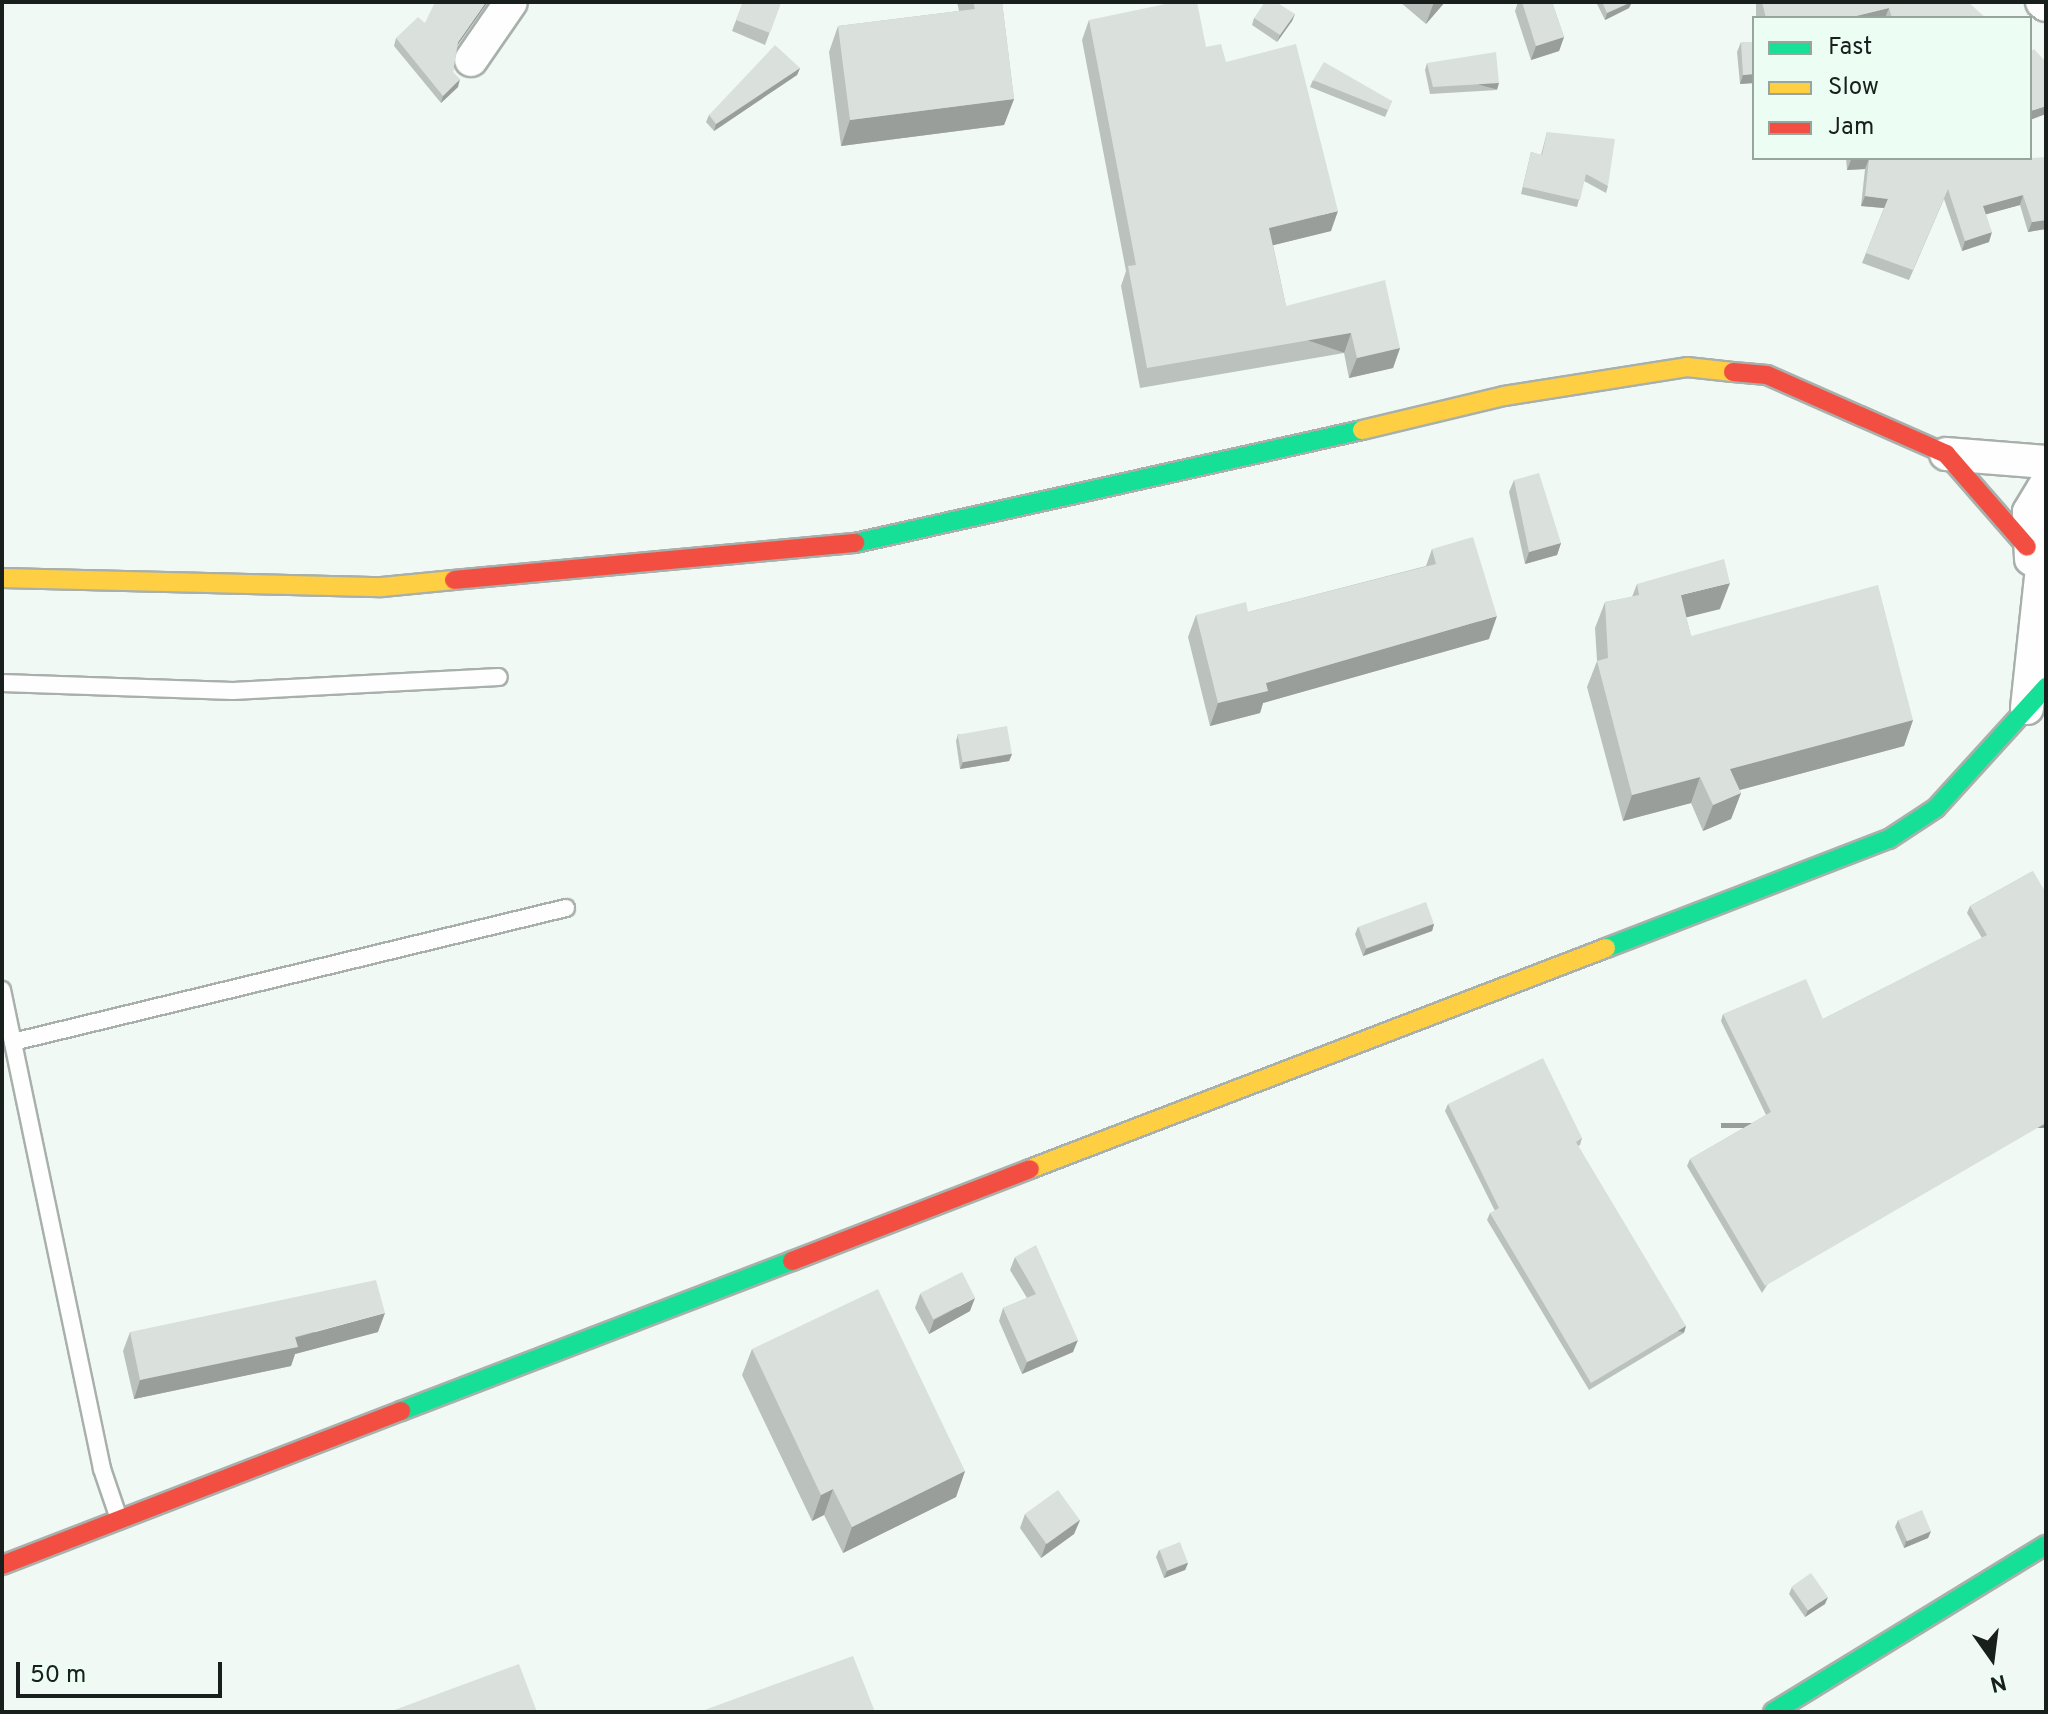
<!DOCTYPE html>
<html>
<head>
<meta charset="utf-8">
<style>
  body { margin:0 }
  #map { position:relative; width:2048px; height:1714px; overflow:hidden; background:#f0f9f4; font-family:Overpass,sans-serif }
  div>[style] { position:absolute }
  .roads { filter:drop-shadow(2px 0 #a9b0ac) drop-shadow(-2px 0 #a9b0ac) drop-shadow(0 2px #a9b0ac) drop-shadow(0 -2px #a9b0ac) }
  .lane>* { height:16px; margin:-8px; padding:0 8px; transform-origin:8px; border-radius:8px; background:#fdfefd }
  .street>* { height:32px; margin:-16px; padding:0 16px; transform-origin:16px; border-radius:16px; background:#fdfefd }
  .fast>* { height:18px; margin:-9px; padding:0 9px; transform-origin:9px; border-radius:9px; background:#16e098 }
  .slow>* { height:18px; margin:-9px; padding:0 9px; transform-origin:9px; border-radius:9px; background:#ffcf43 }
  .jam>* { height:18px; margin:-9px; padding:0 9px; transform-origin:9px; border-radius:9px; background:#f24e42 }
  .wall>* { inset:0; background:#bbc2be; transform-origin:0 0 }
  .shaded-wall>* { inset:0; background:#999e9b; transform-origin:0 0 }
  .building>* { inset:0; background:#dae1dd; transform-origin:0 0 }
  span { translate:-50% -50%; white-space:nowrap; text-align:center; line-height:1.15; -webkit-text-stroke:8px #ecfdf4; paint-order:stroke }
  .frame { position:absolute; inset:0; border:4px solid #191f1c; pointer-events:none }
  .legend { position:absolute; left:1752px; top:16px; width:280px; height:144px; box-sizing:border-box; background:#ecfdf4; border:2px solid #98a49e; margin:0; padding:10px 14px; list-style:none; font-size:24px; color:#191f1c }
  .legend li { display:flex; align-items:center; gap:16px; height:40px }
  .legend b { width:40px; border:2px solid #98a49e }
  .north { position:absolute; left:1952px; top:1618px; width:80px; height:80px; -webkit-text-stroke:6px #ecfdf4; paint-order:stroke; rotate:166deg; font-size:22px; font-weight:700; line-height:32px; text-align:center; color:#191f1c }
  .north::after { content:''; display:block; margin:auto; width:28px; height:36px; background:#191f1c; clip-path:polygon(50% 0,100% 100%,50% 72%,0 100%) }
  .scale { position:absolute; left:16px; top:1662px; width:206px; height:36px; box-sizing:border-box; border:4px solid #191f1c; border-top:0; padding-left:10px; font-size:24px; line-height:28px; white-space:nowrap; color:#191f1c; -webkit-text-stroke:6px #ecfdf4; paint-order:stroke }
</style>
</head>
<body>
<div id="map">
  <div class="roads">
    <div class="lane">
      <div style="left:2px;top:683px;width:231px;rotate:2deg"></div>
      <div style="left:233px;top:691px;width:266px;rotate:-3deg"></div>
      <div style="left:2px;top:990px;width:489px;rotate:78.2deg"></div>
      <div style="left:102px;top:1469px;width:53px;rotate:71.2deg"></div>
      <div style="left:13px;top:1042px;width:569px;rotate:-13.62deg"></div>
    </div>
    <div class="street">
      <div style="left:2042px;top:2px;width:5px;rotate:37deg"></div>
      <div style="left:471px;top:60px;width:70px;rotate:-55.4deg"></div>
      <div style="left:1946px;top:454px;width:100px;rotate:4.6deg"></div>
      <div style="left:2031px;top:559px;width:47px;rotate:-92.4deg"></div>
      <div style="left:2029px;top:512px;width:33px;rotate:-59deg"></div>
      <div style="left:2027px;top:708px;width:131px;rotate:-83.9deg"></div>
    </div>
    <div class="fast">
      <div style="left:855px;top:543px;width:519px;rotate:-12.56deg"></div>
      <div style="left:1606px;top:948px;width:303px;rotate:-21.1deg"></div>
      <div style="left:1889px;top:839px;width:56px;rotate:-33.4deg"></div>
      <div style="left:1936px;top:808px;width:164px;rotate:-47.7deg"></div>
      <div style="left:401px;top:1411px;width:419px;rotate:-21deg"></div>
      <div style="left:1773px;top:1712px;width:320px;rotate:-31.5deg"></div>
    </div>
    <div class="slow">
      <div style="left:1362px;top:430px;width:146px;rotate:-13.5deg"></div>
      <div style="left:1504px;top:396px;width:185px;rotate:-9deg"></div>
      <div style="left:1687px;top:367px;width:46px;rotate:6.2deg"></div>
      <div style="left:2px;top:578px;width:380px;rotate:1.4deg"></div>
      <div style="left:382px;top:587px;width:72px;rotate:-5.6deg"></div>
      <div style="left:1030px;top:1169px;width:617px;rotate:-20.99deg"></div>
    </div>
    <div class="jam">
      <div style="left:1733px;top:372px;width:34px;rotate:5deg"></div>
      <div style="left:1767px;top:375px;width:196px;rotate:23.8deg"></div>
      <div style="left:1946px;top:454px;width:123px;rotate:48.9deg"></div>
      <div style="left:454px;top:580px;width:403px;rotate:-5.3deg"></div>
      <div style="left:792px;top:1261px;width:255px;rotate:-21.1deg"></div>
      <div style="left:2px;top:1565px;width:428px;rotate:-21.1deg"></div>
    </div>
  </div>
  <div class="wall">
    <div style="clip-path:polygon(743px 2px,781px 2px,765px 45px,732px 31px)"></div>
    <div style="clip-path:polygon(957px 2px,1002px 2px,1014px 99px,1004px 125px,841px 146px,829px 52px,838px 26px,959px 11px)"></div>
    <div style="clip-path:polygon(1400px 2px,1445px 2px,1426px 24px)"></div>
    <div style="clip-path:polygon(1518px 2px,1552px 2px,1564px 37px,1559px 51px,1531px 60px,1515px 11px)"></div>
    <div style="clip-path:polygon(1596px 2px,1632px 2px,1629px 8px,1605px 20px)"></div>
    <div style="left:1756px;top:2px;width:212px;height:16px"></div>
    <div style="clip-path:polygon(1295px 14px,1292px 21px,1277px 42px,1252px 25px,1254px 18px)"></div>
    <div style="clip-path:polygon(1089px 20px,1206px 47px,1226px 62px,1331px 231px,1273px 245px,1286px 306px,1400px 348px,1393px 368px,1349px 378px,1344px 353px,1140px 388px,1121px 286px,1126px 271px,1082px 40px)"></div>
    <div style="clip-path:polygon(425px 23px,457px 46px,453px 72px,458px 87px,441px 103px,394px 46px,396px 38px)"></div>
    <div style="clip-path:polygon(1741px 42px,1754px 42px,1754px 83px,1740px 84px,1737px 52px)"></div>
    <div style="clip-path:polygon(1427px 63px,1497px 90px,1430px 94px,1425px 70px)"></div>
    <div style="clip-path:polygon(800px 68px,797px 75px,714px 131px,706px 122px,709px 115px)"></div>
    <div style="clip-path:polygon(1313px 80px,1392px 101px,1385px 117px,1310px 87px)"></div>
    <div style="clip-path:polygon(1547px 132px,1608px 186px,1606px 193px,1584px 181px,1577px 207px,1521px 194px,1531px 152px,1541px 155px)"></div>
    <div style="clip-path:polygon(1846px 158px,2030px 158px,2046px 229px,2028px 232px,2020px 205px,1986px 214px,1989px 242px,1962px 251px,1944px 199px,1909px 280px,1862px 263px,1884px 208px,1861px 206px,1865px 169px,1847px 170px)"></div>
    <div style="clip-path:polygon(1514px 480px,1561px 543px,1557px 555px,1525px 564px,1509px 492px)"></div>
    <div style="clip-path:polygon(1432px 549px,1489px 639px,1263px 703px,1260px 713px,1210px 726px,1188px 637px,1196px 615px,1248px 612px,1426px 566px)"></div>
    <div style="clip-path:polygon(1637px 584px,1720px 609px,1686px 617px,1691px 636px,1913px 720px,1904px 746px,1739px 790px,1741px 793px,1731px 819px,1703px 831px,1691px 803px,1623px 821px,1587px 687px,1597px 661px,1595px 628px,1605px 602px,1632px 597px)"></div>
    <div style="clip-path:polygon(958px 734px,1012px 754px,1009px 761px,960px 769px,956px 741px)"></div>
    <div style="clip-path:polygon(2033px 871px,1762px 1293px,1687px 1166px,1690px 1159px,1766px 1115px,1721px 1021px,1723px 1014px,1823px 1019px,1982px 938px,1967px 913px,1970px 906px)"></div>
    <div style="clip-path:polygon(1434px 924px,1432px 931px,1363px 956px,1355px 934px,1358px 927px)"></div>
    <div style="clip-path:polygon(1448px 1104px,1582px 1138px,1580px 1145px,1578px 1146px,1684px 1333px,1589px 1390px,1487px 1220px,1490px 1213px,1495px 1211px,1445px 1111px)"></div>
    <div style="clip-path:polygon(1015px 1257px,1073px 1352px,1022px 1374px,999px 1321px,1003px 1308px,1027px 1298px,1010px 1270px)"></div>
    <div style="clip-path:polygon(920px 1294px,970px 1311px,929px 1334px,915px 1308px)"></div>
    <div style="clip-path:polygon(130px 1332px,378px 1332px,295px 1354px,291px 1366px,134px 1399px,123px 1351px)"></div>
    <div style="clip-path:polygon(752px 1349px,965px 1471px,956px 1497px,843px 1553px,824px 1515px,812px 1521px,742px 1375px)"></div>
    <div style="clip-path:polygon(1025px 1514px,1080px 1520px,1074px 1534px,1041px 1558px,1020px 1528px)"></div>
    <div style="clip-path:polygon(1898px 1520px,1931px 1531px,1928px 1538px,1904px 1548px,1895px 1527px)"></div>
    <div style="clip-path:polygon(1159px 1550px,1188px 1563px,1185px 1570px,1164px 1578px,1156px 1557px)"></div>
    <div style="clip-path:polygon(1792px 1587px,1825px 1604px,1805px 1617px,1789px 1594px)"></div>
  </div>
  <div class="shaded-wall">
    <div style="clip-path:polygon(486px 2px,488px 2px,455px 49px,458px 42px)"></div>
    <div style="clip-path:polygon(1434px 2px,1445px 2px,1426px 24px)"></div>
    <div style="clip-path:polygon(1632px 2px,1629px 8px,1605px 20px,1607px 13px)"></div>
    <div style="clip-path:polygon(1889px 8px,1885px 18px,1848px 18px)"></div>
    <div style="clip-path:polygon(1295px 14px,1292px 21px,1277px 42px,1280px 35px)"></div>
    <div style="clip-path:polygon(1564px 37px,1559px 51px,1531px 60px,1536px 46px)"></div>
    <div style="clip-path:polygon(800px 68px,797px 75px,714px 131px,716px 124px)"></div>
    <div style="clip-path:polygon(1754px 74px,1754px 83px,1740px 84px,1743px 75px)"></div>
    <div style="clip-path:polygon(460px 79px,458px 87px,441px 103px,443px 96px)"></div>
    <div style="left:1499px;top:83px;width:7px;height:66px;rotate:106deg"></div>
    <div style="clip-path:polygon(1014px 99px,1004px 125px,841px 146px,850px 120px)"></div>
    <div style="clip-path:polygon(2046px 106px,2046px 114px,2030px 120px,2030px 111px)"></div>
    <div style="clip-path:polygon(1869px 159px,1865px 169px,1847px 170px,1851px 160px)"></div>
    <div style="clip-path:polygon(2023px 195px,2020px 205px,1980px 216px,1983px 206px)"></div>
    <div style="clip-path:polygon(1865px 196px,1888px 199px,1884px 208px,1861px 206px)"></div>
    <div style="clip-path:polygon(1338px 211px,1331px 231px,1262px 248px,1269px 228px)"></div>
    <div style="clip-path:polygon(2046px 220px,2046px 229px,2028px 232px,2032px 222px)"></div>
    <div style="clip-path:polygon(1992px 232px,1989px 242px,1962px 251px,1965px 241px)"></div>
    <div style="left:1351px;top:333px;width:21px;height:207px;rotate:109deg"></div>
    <div style="clip-path:polygon(1400px 348px,1393px 368px,1349px 378px,1357px 358px)"></div>
    <div style="clip-path:polygon(1561px 543px,1557px 555px,1525px 564px,1529px 552px)"></div>
    <div style="clip-path:polygon(1730px 583px,1720px 609px,1672px 621px,1681px 595px)"></div>
    <div style="clip-path:polygon(1497px 616px,1489px 639px,1263px 703px,1260px 713px,1210px 726px,1218px 703px,1266px 683px)"></div>
    <div style="clip-path:polygon(1913px 720px,1904px 746px,1721px 795px,1730px 769px)"></div>
    <div style="clip-path:polygon(1012px 754px,1009px 761px,960px 769px,963px 762px)"></div>
    <div style="clip-path:polygon(1700px 777px,1691px 803px,1623px 821px,1632px 795px)"></div>
    <div style="clip-path:polygon(1741px 793px,1731px 819px,1703px 831px,1713px 805px)"></div>
    <div style="clip-path:polygon(1434px 924px,1432px 931px,1363px 956px,1366px 949px)"></div>
    <div style="left:2046px;top:1123px;width:5px;height:325px;rotate:90deg"></div>
    <div style="clip-path:polygon(975px 1298px,970px 1311px,929px 1334px,934px 1320px)"></div>
    <div style="clip-path:polygon(385px 1313px,378px 1332px,295px 1354px,291px 1366px,134px 1399px,140px 1380px)"></div>
    <div style="left:1686px;top:1326px;width:7px;height:111px;rotate:106deg"></div>
    <div style="clip-path:polygon(1078px 1340px,1073px 1352px,1022px 1374px,1027px 1362px)"></div>
    <div style="clip-path:polygon(965px 1471px,956px 1497px,843px 1553px,852px 1527px)"></div>
    <div style="clip-path:polygon(833px 1489px,824px 1515px,812px 1521px,821px 1495px)"></div>
    <div style="clip-path:polygon(1080px 1520px,1074px 1534px,1041px 1558px,1046px 1544px)"></div>
    <div style="clip-path:polygon(1931px 1531px,1928px 1538px,1904px 1548px,1906px 1541px)"></div>
    <div style="clip-path:polygon(1188px 1563px,1185px 1570px,1164px 1578px,1167px 1571px)"></div>
    <div style="clip-path:polygon(1828px 1597px,1825px 1604px,1805px 1617px,1808px 1610px)"></div>
  </div>
  <div class="building">
    <div style="clip-path:polygon(435px 2px,486px 2px,458px 42px,453px 72px,460px 79px,443px 96px,396px 38px,418px 17px,425px 23px)"></div>
    <div style="clip-path:polygon(743px 2px,781px 2px,770px 33px,736px 20px)"></div>
    <div style="clip-path:polygon(973px 2px,1002px 2px,1014px 99px,850px 120px,838px 26px,975px 9px)"></div>
    <div style="clip-path:polygon(1175px 2px,1197px 2px,1206px 47px,1221px 44px,1226px 62px,1296px 44px,1338px 211px,1269px 228px,1286px 306px,1385px 280px,1400px 348px,1357px 358px,1351px 333px,1147px 368px,1128px 266px,1136px 265px,1089px 20px)"></div>
    <div style="clip-path:polygon(1265px 2px,1276px 2px,1295px 14px,1280px 35px,1254px 18px)"></div>
    <div style="clip-path:polygon(1522px 2px,1552px 2px,1564px 37px,1536px 46px)"></div>
    <div style="clip-path:polygon(1602px 2px,1631px 2px,1607px 13px)"></div>
    <div style="clip-path:polygon(1762px 2px,1968px 2px,1986px 18px,1892px 18px,1889px 8px,1848px 18px,1766px 18px)"></div>
    <div style="clip-path:polygon(1741px 42px,1754px 42px,1754px 74px,1743px 75px)"></div>
    <div style="clip-path:polygon(775px 45px,800px 68px,716px 124px,709px 115px)"></div>
    <div style="clip-path:polygon(2034px 49px,2046px 62px,2046px 106px,2030px 111px,2030px 52px)"></div>
    <div style="clip-path:polygon(1496px 52px,1499px 83px,1433px 87px,1427px 63px)"></div>
    <div style="clip-path:polygon(1324px 62px,1392px 101px,1388px 110px,1313px 80px)"></div>
    <div style="clip-path:polygon(1547px 132px,1615px 139px,1608px 186px,1586px 174px,1580px 200px,1523px 187px,1531px 152px,1542px 155px)"></div>
    <div style="clip-path:polygon(2046px 157px,2046px 220px,2032px 222px,2023px 195px,1983px 206px,1992px 232px,1965px 241px,1948px 189px,1913px 270px,1866px 253px,1888px 199px,1865px 196px,1869px 159px,1851px 160px,1850px 158px,2030px 158px)"></div>
    <div style="clip-path:polygon(1539px 473px,1561px 543px,1529px 552px,1514px 480px)"></div>
    <div style="clip-path:polygon(1473px 537px,1497px 616px,1266px 683px,1268px 691px,1218px 703px,1196px 615px,1246px 602px,1248px 612px,1436px 564px,1432px 549px)"></div>
    <div style="clip-path:polygon(1724px 559px,1730px 583px,1681px 595px,1691px 636px,1878px 585px,1913px 720px,1730px 769px,1741px 793px,1713px 805px,1700px 777px,1632px 795px,1597px 661px,1608px 658px,1605px 602px,1639px 595px,1637px 584px)"></div>
    <div style="left:1007px;top:726px;width:28px;height:50px;rotate:80deg"></div>
    <div style="clip-path:polygon(2033px 871px,2046px 893px,2046px 1123px,1765px 1286px,1690px 1159px,1771px 1112px,1723px 1014px,1806px 979px,1823px 1019px,1987px 935px,1970px 906px)"></div>
    <div style="left:1426px;top:902px;width:23px;height:72px;rotate:70deg"></div>
    <div style="clip-path:polygon(1543px 1058px,1582px 1138px,1576px 1142px,1686px 1326px,1591px 1383px,1490px 1213px,1499px 1208px,1448px 1104px)"></div>
    <div style="clip-path:polygon(1036px 1245px,1078px 1340px,1027px 1362px,1003px 1308px,1036px 1294px,1015px 1257px)"></div>
    <div style="left:962px;top:1272px;width:29px;height:47px;rotate:63deg"></div>
    <div style="clip-path:polygon(376px 1280px,385px 1313px,295px 1337px,298px 1347px,140px 1380px,130px 1332px)"></div>
    <div style="clip-path:polygon(878px 1289px,965px 1471px,852px 1527px,833px 1489px,821px 1495px,752px 1349px)"></div>
    <div style="left:1058px;top:1490px;width:37px;height:41px;rotate:54deg"></div>
    <div style="left:1922px;top:1510px;width:23px;height:26px;rotate:67deg"></div>
    <div style="left:1180px;top:1542px;width:22px;height:22px;rotate:69deg"></div>
    <div style="left:1811px;top:1573px;width:29px;height:24px;rotate:55deg"></div>
    <div style="clip-path:polygon(853px 1656px,875px 1712px,699px 1712px)"></div>
    <div style="clip-path:polygon(519px 1664px,537px 1712px,389px 1712px)"></div>
  </div>
  <div class="frame"></div>
  <ul class="legend">
  <li><b style="height:10px;background:#16e098"></b>Fast</li>
  <li><b style="height:10px;background:#ffcf43"></b>Slow</li>
  <li><b style="height:10px;background:#f24e42"></b>Jam</li>
  </ul>
  <div class="north">N</div>
  <div class="scale">50 m</div>
</div>
</body>
</html>
